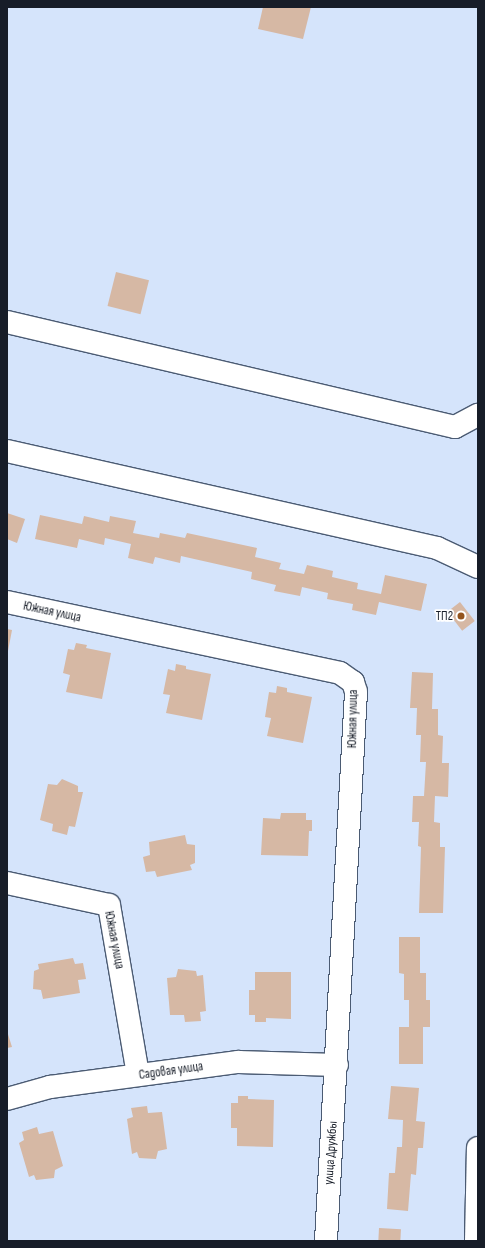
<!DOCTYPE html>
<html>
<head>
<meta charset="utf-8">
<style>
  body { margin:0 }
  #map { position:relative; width:485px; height:1248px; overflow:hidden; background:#d5e4fb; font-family:"Sofia Sans Condensed",sans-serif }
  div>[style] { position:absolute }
  .building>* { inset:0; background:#d6b8a4; transform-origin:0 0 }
  .roads { filter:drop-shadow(1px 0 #4b5b73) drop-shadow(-1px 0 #4b5b73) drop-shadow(0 1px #4b5b73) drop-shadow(0 -1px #4b5b73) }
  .minor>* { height:22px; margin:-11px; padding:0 11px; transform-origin:11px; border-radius:11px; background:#fff }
  .dots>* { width:11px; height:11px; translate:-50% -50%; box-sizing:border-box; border:2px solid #fff; border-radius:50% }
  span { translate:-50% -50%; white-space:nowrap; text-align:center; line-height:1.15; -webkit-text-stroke:3.5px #fff; paint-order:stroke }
  .street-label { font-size:13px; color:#171d28 }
  .poi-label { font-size:13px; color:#171d28 }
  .right { translate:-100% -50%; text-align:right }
  .frame { position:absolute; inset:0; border:8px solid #171d28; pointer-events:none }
</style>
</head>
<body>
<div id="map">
  <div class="building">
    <div style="clip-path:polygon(263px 7px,311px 7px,303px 39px,258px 29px)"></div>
    <div style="left:116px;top:272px;width:34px;height:35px;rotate:14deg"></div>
    <div style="clip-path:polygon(7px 513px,25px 519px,17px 543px,7px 539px)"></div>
    <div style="clip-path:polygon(40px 515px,82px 524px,84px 516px,109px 522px,110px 516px,136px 521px,133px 533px,159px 538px,160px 533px,185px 538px,187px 533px,257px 548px,255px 557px,281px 563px,279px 569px,304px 574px,307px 565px,333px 571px,332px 577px,358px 583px,357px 589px,381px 594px,385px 575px,427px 584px,421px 611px,379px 602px,376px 615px,352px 610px,353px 604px,327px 599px,328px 593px,302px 587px,300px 596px,274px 591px,276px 585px,251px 579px,252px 572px,181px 556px,180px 563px,155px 557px,153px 564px,128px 558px,131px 544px,105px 538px,104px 545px,79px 539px,77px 548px,35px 539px)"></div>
    <div style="left:460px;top:602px;width:24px;height:16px;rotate:52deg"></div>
    <div style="clip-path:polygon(7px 629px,12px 630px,8px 651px,7px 651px)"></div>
    <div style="clip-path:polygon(76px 643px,87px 645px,86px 648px,111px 653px,102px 699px,66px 692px,70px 675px,63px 673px,68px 649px,74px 650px)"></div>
    <div style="clip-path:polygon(176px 664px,186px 666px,186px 669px,211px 674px,202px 720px,166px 713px,170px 695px,163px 694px,168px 669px,175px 671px)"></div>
    <div style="clip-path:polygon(412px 672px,433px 673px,432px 709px,438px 709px,438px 735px,443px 736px,442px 763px,449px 763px,448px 797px,435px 796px,434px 822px,440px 823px,440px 847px,445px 847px,443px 913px,419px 913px,421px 847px,418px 846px,419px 822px,412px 822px,413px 796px,424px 796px,426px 762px,420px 762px,421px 735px,416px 735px,417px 708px,410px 708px)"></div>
    <div style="clip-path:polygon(277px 686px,287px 688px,287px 692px,312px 697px,303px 743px,267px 736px,271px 718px,265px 717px,269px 692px,276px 693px)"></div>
    <div style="clip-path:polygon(62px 779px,78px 786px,78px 792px,83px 792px,75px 827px,69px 826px,67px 835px,52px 831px,53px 824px,40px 820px,48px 784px,57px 785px)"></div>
    <div style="clip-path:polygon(281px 813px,306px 813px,306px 820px,312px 820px,312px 831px,309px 831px,308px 856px,261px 855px,263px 818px,280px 819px)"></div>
    <div style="clip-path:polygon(185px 835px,187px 844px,195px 845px,195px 863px,190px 865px,192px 870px,157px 877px,155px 871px,146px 872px,143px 857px,150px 855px,149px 842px)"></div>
    <div style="clip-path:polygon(399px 937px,420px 937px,420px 973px,426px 973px,426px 1000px,430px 1000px,430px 1027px,423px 1027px,423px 1064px,399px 1064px,399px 1027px,409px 1027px,409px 1000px,404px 1000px,404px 974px,399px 973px)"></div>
    <div style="clip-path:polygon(73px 958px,75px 964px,83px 963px,86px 979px,78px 980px,80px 993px,43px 999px,41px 990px,33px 989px,34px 971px,39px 969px,38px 964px)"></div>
    <div style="clip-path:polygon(178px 969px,196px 971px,197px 976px,203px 975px,206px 1011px,200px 1012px,201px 1021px,185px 1022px,184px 1015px,170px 1015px,167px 978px,176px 977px)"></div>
    <div style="clip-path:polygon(255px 972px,291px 972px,291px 1019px,266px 1018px,266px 1022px,255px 1022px,255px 1015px,249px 1015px,249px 990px,255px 990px)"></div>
    <div style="clip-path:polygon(7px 1031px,12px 1047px,7px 1048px)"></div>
    <div style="clip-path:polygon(391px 1086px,419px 1088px,416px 1121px,425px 1122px,423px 1148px,418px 1148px,416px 1175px,411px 1174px,408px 1211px,387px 1209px,389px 1173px,395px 1173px,397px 1147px,402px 1147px,403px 1120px,388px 1119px)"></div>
    <div style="clip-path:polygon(238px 1096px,248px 1096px,248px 1099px,274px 1100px,273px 1147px,237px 1146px,237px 1128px,231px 1128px,231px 1103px,238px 1103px)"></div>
    <div style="clip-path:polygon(147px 1106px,148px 1113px,162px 1112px,167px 1149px,158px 1151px,156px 1159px,139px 1158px,137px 1152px,132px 1154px,127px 1119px,133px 1117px,131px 1108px)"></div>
    <div style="clip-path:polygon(37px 1127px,39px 1134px,53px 1131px,63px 1166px,55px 1170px,54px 1178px,36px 1180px,34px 1175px,29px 1177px,19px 1143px,24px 1140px,22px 1132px)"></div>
    <div style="left:379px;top:1228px;width:22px;height:13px;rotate:3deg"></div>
  </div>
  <div class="roads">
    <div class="minor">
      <div style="left:7px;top:322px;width:460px;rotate:13.2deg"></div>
      <div style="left:455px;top:427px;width:26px;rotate:-28deg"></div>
      <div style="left:7px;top:451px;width:441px;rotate:12.7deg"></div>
      <div style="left:437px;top:548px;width:45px;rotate:24.9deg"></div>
      <div style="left:7px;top:602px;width:340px;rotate:12deg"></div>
      <div style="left:340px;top:673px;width:16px;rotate:35deg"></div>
      <div style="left:353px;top:682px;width:10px;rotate:73deg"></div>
      <div style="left:356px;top:692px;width:550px;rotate:93.13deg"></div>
      <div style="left:7px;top:883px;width:104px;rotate:12.2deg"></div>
      <div style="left:109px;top:905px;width:172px;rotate:80.3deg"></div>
      <div style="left:7px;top:1099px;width:45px;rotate:-15.6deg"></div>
      <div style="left:50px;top:1087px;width:190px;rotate:-7.6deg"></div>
      <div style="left:238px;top:1062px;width:99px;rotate:1.7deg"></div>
      <div style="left:476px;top:1241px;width:93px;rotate:-88.8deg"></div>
    </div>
  </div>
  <div class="dots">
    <div style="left:461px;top:616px;background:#94541e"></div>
  </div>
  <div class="street-label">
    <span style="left:52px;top:612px;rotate:12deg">Южная улица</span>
    <span style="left:353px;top:719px;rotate:-89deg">Южная улица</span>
    <span style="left:114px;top:940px;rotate:79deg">Южная улица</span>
    <span style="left:171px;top:1071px;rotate:-8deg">Садовая улица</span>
    <span style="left:331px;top:1153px;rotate:-86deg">улица Дружбы</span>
  </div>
  <div class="poi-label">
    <span class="right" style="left:453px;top:616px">ТП2</span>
  </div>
  <div class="frame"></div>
</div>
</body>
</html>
